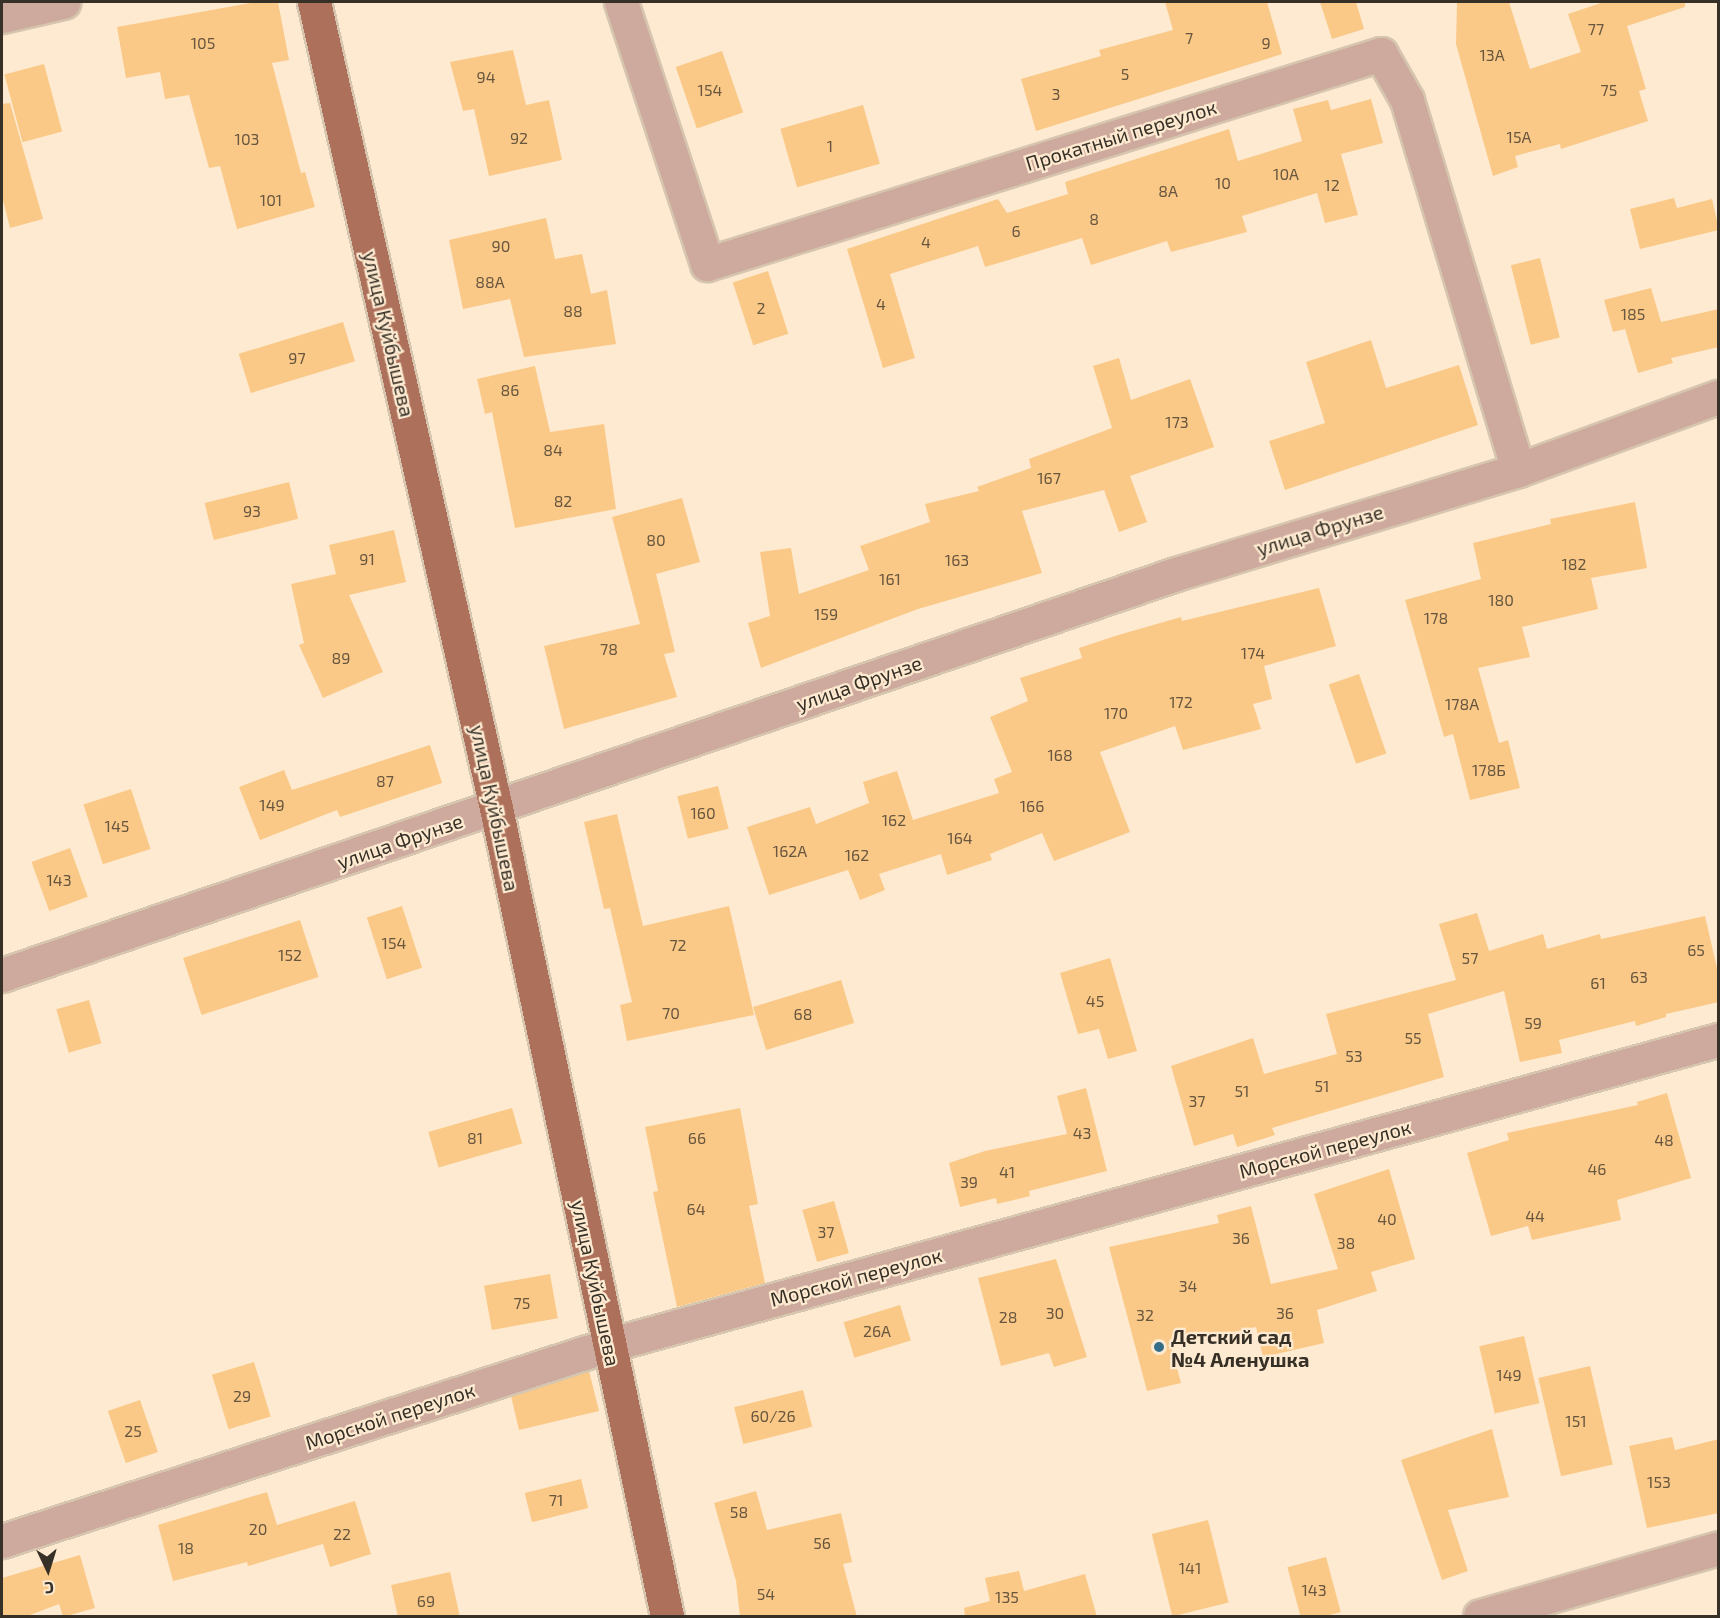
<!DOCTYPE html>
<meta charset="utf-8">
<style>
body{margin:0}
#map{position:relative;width:1720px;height:1618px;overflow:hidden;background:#feead1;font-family:"Exo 2",sans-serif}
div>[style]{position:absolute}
.building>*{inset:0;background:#fac988;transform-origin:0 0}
.roads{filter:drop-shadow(2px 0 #d6c5af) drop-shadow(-2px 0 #d6c5af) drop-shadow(0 2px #d6c5af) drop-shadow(0 -2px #d6c5af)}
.minor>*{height:33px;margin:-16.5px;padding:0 16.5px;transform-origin:16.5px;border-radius:16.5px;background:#cdaa9d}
.major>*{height:33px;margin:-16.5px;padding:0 16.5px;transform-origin:16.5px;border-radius:16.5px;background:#ad705a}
.dots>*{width:16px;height:16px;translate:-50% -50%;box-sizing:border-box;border:3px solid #feead1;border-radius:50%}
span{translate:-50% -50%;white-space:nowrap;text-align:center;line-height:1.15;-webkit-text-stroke:4.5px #feead1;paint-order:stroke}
.number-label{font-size:16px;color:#68563e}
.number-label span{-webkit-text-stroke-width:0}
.street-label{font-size:20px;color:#373026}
.poi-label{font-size:20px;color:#373026;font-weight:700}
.left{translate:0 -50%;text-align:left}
.frame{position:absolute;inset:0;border:3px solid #373026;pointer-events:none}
.north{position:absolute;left:18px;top:1540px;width:60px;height:60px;-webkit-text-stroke:4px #feead1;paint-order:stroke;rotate:176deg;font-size:16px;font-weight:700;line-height:24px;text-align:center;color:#373026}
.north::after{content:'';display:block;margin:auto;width:21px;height:27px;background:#373026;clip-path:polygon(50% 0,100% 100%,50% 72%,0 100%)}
</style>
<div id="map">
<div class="building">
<i style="clip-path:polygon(256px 2px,278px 2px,289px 60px,272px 63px,301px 173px,305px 172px,315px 207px,237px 229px,220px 166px,209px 168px,189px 95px,165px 99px,160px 72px,126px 78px,117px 27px)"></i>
<i style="clip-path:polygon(1165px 2px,1267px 2px,1282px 54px,1036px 131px,1021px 79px,1101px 56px,1099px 50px,1173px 30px)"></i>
<i style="clip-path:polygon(1320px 2px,1356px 2px,1364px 29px,1332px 39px)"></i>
<i style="clip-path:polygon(1457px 2px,1509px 2px,1530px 69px,1581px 52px,1568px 14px,1604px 2px,1685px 2px,1685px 7px,1627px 26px,1646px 89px,1639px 91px,1648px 121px,1561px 149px,1560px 144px,1515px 156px,1518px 167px,1493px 176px,1456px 44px)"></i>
<i style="clip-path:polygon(513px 50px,526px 105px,549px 100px,562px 160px,489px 176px,474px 109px,463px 111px,450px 62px)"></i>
<i style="left:722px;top:51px;width:65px;height:49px;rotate:71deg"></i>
<i style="left:44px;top:64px;width:70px;height:41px;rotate:75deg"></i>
<i style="clip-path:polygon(1371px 99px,1383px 143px,1341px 154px,1358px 215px,1325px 223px,1317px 193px,1242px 216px,1247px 232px,1171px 252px,1167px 241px,1091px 265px,1082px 238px,985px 267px,978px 246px,890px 274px,915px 358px,883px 368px,847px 249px,998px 199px,1007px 213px,1068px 194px,1065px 182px,1229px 129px,1238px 161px,1302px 141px,1293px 109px,1328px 100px,1331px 110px)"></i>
<i style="clip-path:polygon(10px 103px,43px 219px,10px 228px,2px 196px,2px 104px)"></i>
<i style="left:863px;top:105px;width:61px;height:86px;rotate:74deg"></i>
<i style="clip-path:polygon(1674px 198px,1677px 208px,1712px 199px,1719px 230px,1640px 249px,1630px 209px)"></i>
<i style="clip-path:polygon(546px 218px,555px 259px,582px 254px,591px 294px,607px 290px,616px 344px,524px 357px,510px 299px,463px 309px,449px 240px)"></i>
<i style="left:1540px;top:258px;width:82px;height:30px;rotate:76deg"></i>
<i style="left:768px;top:271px;width:66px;height:37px;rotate:72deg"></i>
<i style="clip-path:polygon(1651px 288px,1661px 322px,1719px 309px,1719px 347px,1671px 358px,1673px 363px,1638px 373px,1625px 329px,1613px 332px,1604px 300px)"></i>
<i style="left:343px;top:322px;width:41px;height:109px;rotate:73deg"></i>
<i style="clip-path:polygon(1371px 340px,1386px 388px,1459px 365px,1478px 425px,1285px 490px,1269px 441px,1325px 423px,1306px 362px)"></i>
<i style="clip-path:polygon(1119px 358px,1131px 400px,1190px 379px,1214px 447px,1130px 476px,1147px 522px,1119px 532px,1104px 490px,1022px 511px,1042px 573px,918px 609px,761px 668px,748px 623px,770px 616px,760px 552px,791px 548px,799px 594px,869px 570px,860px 546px,930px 522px,925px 504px,979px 491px,977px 487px,1031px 468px,1029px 459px,1112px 428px,1093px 366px)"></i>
<i style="clip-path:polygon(535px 366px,550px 432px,604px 424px,616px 509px,515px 528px,492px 412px,485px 414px,477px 379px)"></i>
<i style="left:289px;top:482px;width:38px;height:87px;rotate:76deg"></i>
<i style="clip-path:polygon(682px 498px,700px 562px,656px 574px,675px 652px,664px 654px,677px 697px,564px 729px,544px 646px,640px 624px,612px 517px)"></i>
<i style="clip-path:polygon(1635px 502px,1647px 568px,1591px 578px,1598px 609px,1522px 627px,1530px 657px,1478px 668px,1499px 743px,1508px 740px,1520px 788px,1470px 800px,1453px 734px,1444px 737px,1405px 600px,1481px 579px,1473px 543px,1551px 524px,1550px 519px)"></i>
<i style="clip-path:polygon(394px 530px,406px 582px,349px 595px,383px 672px,323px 698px,299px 645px,304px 643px,291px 584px,336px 574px,329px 545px)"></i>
<i style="clip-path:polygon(1319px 588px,1336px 646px,1264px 666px,1272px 699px,1253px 704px,1261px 729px,1183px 750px,1175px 726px,1100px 752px,1130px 832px,1054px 861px,1042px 833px,990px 854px,992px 860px,947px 875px,941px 854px,879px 874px,885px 890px,860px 900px,848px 870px,769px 895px,747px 827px,810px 807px,816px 824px,869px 803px,863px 782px,897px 771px,913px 820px,999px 793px,994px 779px,1012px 772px,990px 717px,1028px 701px,1020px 678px,1082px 658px,1079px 648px,1115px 636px,1181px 617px,1182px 621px)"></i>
<i style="left:1359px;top:674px;width:84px;height:32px;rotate:71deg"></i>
<i style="clip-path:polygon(430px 745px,442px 783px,340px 817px,337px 810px,260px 840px,239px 787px,284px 770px,292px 790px)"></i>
<i style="left:718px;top:786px;width:44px;height:42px;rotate:76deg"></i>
<i style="left:131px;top:789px;width:63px;height:50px;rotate:72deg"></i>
<i style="clip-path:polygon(617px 814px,643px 926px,729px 906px,754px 1015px,627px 1041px,620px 1005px,632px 1002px,610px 908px,604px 909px,584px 822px)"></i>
<i style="left:70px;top:848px;width:52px;height:41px;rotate:70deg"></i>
<i style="left:402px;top:906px;width:65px;height:37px;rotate:72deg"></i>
<i style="clip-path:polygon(1477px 913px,1489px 951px,1543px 934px,1547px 949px,1600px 934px,1601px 939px,1705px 916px,1719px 977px,1719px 1002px,1666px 1014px,1666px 1017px,1636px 1026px,1635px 1021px,1559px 1040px,1562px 1053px,1520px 1062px,1504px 991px,1428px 1014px,1444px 1077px,1272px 1128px,1275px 1135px,1237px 1147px,1233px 1134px,1194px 1146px,1171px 1066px,1253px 1038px,1264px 1074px,1337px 1054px,1326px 1014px,1456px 980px,1439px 924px)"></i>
<i style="left:300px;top:920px;width:60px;height:123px;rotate:72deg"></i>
<i style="clip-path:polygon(1110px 958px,1137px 1051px,1108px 1059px,1099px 1029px,1078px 1034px,1060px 973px)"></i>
<i style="left:841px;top:980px;width:45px;height:92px;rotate:73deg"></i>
<i style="left:89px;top:1000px;width:45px;height:34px;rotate:74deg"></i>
<i style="clip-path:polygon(1086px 1088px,1107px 1171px,1029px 1191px,1030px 1196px,997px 1204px,996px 1198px,960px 1207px,949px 1163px,985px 1151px,1067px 1134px,1057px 1096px)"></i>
<i style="clip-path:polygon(1667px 1093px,1691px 1178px,1617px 1200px,1621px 1220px,1532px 1240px,1528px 1226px,1491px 1236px,1467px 1153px,1509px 1140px,1507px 1133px,1638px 1105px,1637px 1102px)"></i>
<i style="left:512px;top:1108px;width:37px;height:87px;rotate:74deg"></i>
<i style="clip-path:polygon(740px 1108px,758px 1204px,749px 1206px,765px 1283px,677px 1307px,653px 1192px,658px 1191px,645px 1127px)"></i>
<i style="clip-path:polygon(1389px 1169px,1415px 1259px,1371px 1272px,1377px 1291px,1317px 1310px,1324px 1343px,1263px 1357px,1256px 1327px,1171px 1346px,1181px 1383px,1147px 1391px,1109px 1247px,1219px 1223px,1217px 1215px,1251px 1206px,1271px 1284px,1338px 1269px,1314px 1194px)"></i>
<i style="left:834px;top:1201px;width:54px;height:33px;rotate:74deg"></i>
<i style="clip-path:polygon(1056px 1259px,1087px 1357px,1054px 1367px,1049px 1353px,1001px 1366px,978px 1278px)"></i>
<i style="left:550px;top:1274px;width:45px;height:67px;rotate:80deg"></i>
<i style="left:900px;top:1305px;width:37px;height:59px;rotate:73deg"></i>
<i style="left:1524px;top:1336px;width:69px;height:46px;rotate:77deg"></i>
<i style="left:254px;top:1362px;width:57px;height:44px;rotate:73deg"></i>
<i style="left:1590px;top:1366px;width:101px;height:53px;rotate:77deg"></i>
<i style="clip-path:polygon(589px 1371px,599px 1411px,519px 1430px,511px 1396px)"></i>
<i style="left:803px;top:1390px;width:38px;height:71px;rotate:76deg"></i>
<i style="left:140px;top:1400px;width:55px;height:34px;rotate:71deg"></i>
<i style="clip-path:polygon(1492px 1429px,1509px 1497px,1448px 1510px,1468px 1571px,1442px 1580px,1401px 1460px)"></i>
<i style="clip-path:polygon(1672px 1437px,1675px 1450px,1719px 1439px,1719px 1513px,1647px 1528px,1629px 1446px)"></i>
<i style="left:581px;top:1479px;width:30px;height:58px;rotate:76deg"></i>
<i style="clip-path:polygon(756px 1491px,767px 1530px,841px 1513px,852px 1562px,843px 1564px,857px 1617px,740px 1617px,736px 1581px,714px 1503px)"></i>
<i style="clip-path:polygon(267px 1492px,277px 1525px,355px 1501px,371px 1554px,330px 1567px,323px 1544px,248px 1566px,247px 1562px,173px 1581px,158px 1525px)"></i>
<i style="left:1208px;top:1520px;width:85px;height:58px;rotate:76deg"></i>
<i style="clip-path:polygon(80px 1555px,95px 1608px,63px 1617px,59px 1604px,25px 1617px,2px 1617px,2px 1578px)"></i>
<i style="left:1326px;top:1557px;width:57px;height:40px;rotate:75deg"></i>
<i style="clip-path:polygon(1019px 1571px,1024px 1591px,1085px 1574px,1097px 1617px,965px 1617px,964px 1608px,990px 1601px,985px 1578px)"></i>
<i style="clip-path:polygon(450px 1572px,460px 1617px,398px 1617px,391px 1585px)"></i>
</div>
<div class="roads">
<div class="minor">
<i style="left:621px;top:2px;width:276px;rotate:71.8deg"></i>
<i style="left:707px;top:264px;width:706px;rotate:-17.31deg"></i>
<i style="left:1381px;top:54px;width:53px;rotate:60.5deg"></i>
<i style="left:1407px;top:100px;width:386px;rotate:73.3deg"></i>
<i style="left:2px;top:16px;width:63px;rotate:-12.9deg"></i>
<i style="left:2px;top:975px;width:1241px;rotate:-18.86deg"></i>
<i style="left:1176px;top:574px;width:357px;rotate:-16.9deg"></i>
<i style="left:1518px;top:470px;width:213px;rotate:-20.1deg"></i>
<i style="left:2px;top:1541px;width:638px;rotate:-17.9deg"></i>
<i style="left:609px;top:1345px;width:1150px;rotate:-15.38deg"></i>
<i style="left:1480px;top:1616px;width:248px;rotate:-15.9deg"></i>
</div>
<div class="major">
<i style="left:314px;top:2px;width:826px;rotate:77.28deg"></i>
<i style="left:496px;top:808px;width:826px;rotate:78.05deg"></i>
</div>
</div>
<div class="dots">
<i style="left:1159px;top:1347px;background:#366d88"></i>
</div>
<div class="number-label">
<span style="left:1596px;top:29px">77</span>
<span style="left:1189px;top:38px">7</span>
<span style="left:203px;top:43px">105</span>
<span style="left:1266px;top:43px">9</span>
<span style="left:1492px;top:55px">13А</span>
<span style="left:1125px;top:74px">5</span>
<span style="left:486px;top:77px">94</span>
<span style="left:710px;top:90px">154</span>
<span style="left:1609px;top:90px">75</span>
<span style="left:1056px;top:94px">3</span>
<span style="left:1519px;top:137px">15А</span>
<span style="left:519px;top:138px">92</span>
<span style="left:247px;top:139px">103</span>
<span style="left:830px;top:146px">1</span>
<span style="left:1286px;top:174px">10А</span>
<span style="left:1223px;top:183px">10</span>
<span style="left:1332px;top:185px">12</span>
<span style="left:1168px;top:191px">8А</span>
<span style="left:271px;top:200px">101</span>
<span style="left:1094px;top:219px">8</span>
<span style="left:1016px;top:231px">6</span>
<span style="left:926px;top:242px">4</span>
<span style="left:501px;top:246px">90</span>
<span style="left:490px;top:282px">88А</span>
<span style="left:881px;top:304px">4</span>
<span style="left:761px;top:308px">2</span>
<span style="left:573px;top:311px">88</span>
<span style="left:1633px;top:314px">185</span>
<span style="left:297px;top:358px">97</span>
<span style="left:510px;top:390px">86</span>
<span style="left:1177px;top:422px">173</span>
<span style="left:553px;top:450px">84</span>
<span style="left:1049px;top:478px">167</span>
<span style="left:563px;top:501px">82</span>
<span style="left:252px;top:511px">93</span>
<span style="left:656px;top:540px">80</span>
<span style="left:367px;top:559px">91</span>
<span style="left:957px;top:560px">163</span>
<span style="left:1574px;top:564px">182</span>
<span style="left:890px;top:579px">161</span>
<span style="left:1501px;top:600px">180</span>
<span style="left:826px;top:614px">159</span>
<span style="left:1436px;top:618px">178</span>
<span style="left:609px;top:649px">78</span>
<span style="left:1253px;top:653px">174</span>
<span style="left:341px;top:658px">89</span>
<span style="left:1181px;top:702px">172</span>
<span style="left:1462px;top:704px">178А</span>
<span style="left:1116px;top:713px">170</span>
<span style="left:1060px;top:755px">168</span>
<span style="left:1489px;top:770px">178Б</span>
<span style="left:385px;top:781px">87</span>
<span style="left:272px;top:805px">149</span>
<span style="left:1032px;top:806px">166</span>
<span style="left:703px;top:813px">160</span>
<span style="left:894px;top:820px">162</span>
<span style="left:117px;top:826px">145</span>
<span style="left:960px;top:838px">164</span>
<span style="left:790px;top:851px">162А</span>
<span style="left:857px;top:855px">162</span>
<span style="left:59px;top:880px">143</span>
<span style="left:394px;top:943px">154</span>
<span style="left:678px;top:945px">72</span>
<span style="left:1696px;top:950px">65</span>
<span style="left:290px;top:955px">152</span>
<span style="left:1470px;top:958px">57</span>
<span style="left:1639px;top:977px">63</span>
<span style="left:1598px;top:983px">61</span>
<span style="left:1095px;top:1001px">45</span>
<span style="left:671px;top:1013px">70</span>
<span style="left:803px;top:1014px">68</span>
<span style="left:1533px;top:1023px">59</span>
<span style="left:1413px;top:1038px">55</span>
<span style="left:1354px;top:1056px">53</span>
<span style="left:1322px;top:1086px">51</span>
<span style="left:1242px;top:1091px">51</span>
<span style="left:1197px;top:1101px">37</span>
<span style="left:1082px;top:1133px">43</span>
<span style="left:475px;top:1138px">81</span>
<span style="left:697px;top:1138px">66</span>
<span style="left:1664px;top:1140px">48</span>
<span style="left:1597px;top:1169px">46</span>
<span style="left:1007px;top:1172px">41</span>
<span style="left:969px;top:1182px">39</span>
<span style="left:696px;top:1209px">64</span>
<span style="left:1535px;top:1216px">44</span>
<span style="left:1387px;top:1219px">40</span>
<span style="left:826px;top:1232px">37</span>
<span style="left:1241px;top:1238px">36</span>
<span style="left:1346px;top:1243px">38</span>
<span style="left:1188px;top:1286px">34</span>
<span style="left:522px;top:1303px">75</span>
<span style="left:1055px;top:1313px">30</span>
<span style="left:1285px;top:1313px">36</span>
<span style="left:1145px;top:1315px">32</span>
<span style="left:1008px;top:1317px">28</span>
<span style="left:877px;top:1331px">26А</span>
<span style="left:1509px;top:1375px">149</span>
<span style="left:242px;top:1396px">29</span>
<span style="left:773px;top:1416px">60/26</span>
<span style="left:1576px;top:1421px">151</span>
<span style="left:133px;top:1431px">25</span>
<span style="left:1659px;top:1482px">153</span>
<span style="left:556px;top:1500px">71</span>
<span style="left:739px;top:1512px">58</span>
<span style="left:258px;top:1529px">20</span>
<span style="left:342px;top:1534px">22</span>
<span style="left:822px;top:1543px">56</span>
<span style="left:186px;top:1548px">18</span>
<span style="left:1190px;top:1568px">141</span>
<span style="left:1314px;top:1590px">143</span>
<span style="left:766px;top:1594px">54</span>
<span style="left:1007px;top:1597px">135</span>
<span style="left:426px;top:1601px">69</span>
</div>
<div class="street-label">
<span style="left:1121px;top:135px;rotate:-17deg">Прокатный переулок</span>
<span style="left:389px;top:334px;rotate:77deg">улица Куйбышева</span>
<span style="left:1320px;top:530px;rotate:-17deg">улица Фрунзе</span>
<span style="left:859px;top:683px;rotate:-19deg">улица Фрунзе</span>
<span style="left:495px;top:808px;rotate:78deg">улица Куйбышева</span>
<span style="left:400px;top:841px;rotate:-19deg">улица Фрунзе</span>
<span style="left:1325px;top:1149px;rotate:-15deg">Морской переулок</span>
<span style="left:856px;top:1277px;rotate:-15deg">Морской переулок</span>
<span style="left:596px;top:1283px;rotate:78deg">улица Куйбышева</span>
<span style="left:390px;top:1416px;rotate:-18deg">Морской переулок</span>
</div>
<div class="poi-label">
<span class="left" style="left:1171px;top:1348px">Детский сад<br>№4 Аленушка</span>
</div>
<div class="frame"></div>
<div class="north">С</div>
</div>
